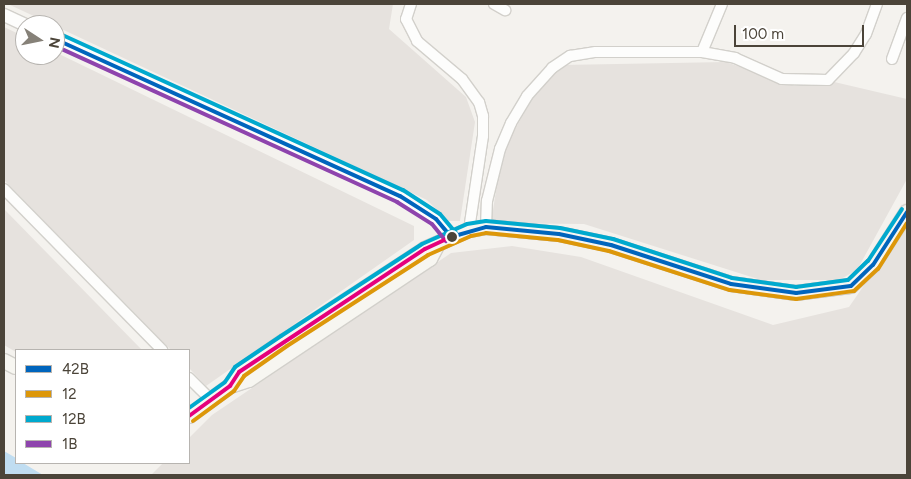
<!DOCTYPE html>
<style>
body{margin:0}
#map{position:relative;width:911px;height:479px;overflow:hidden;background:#f4f2ee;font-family:Figtree,sans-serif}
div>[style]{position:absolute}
.industrial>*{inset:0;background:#e6e2de}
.water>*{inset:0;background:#c0ddf1}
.roads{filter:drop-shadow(1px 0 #d2d0cb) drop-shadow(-1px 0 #d2d0cb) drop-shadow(0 1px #d2d0cb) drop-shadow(0 -1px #d2d0cb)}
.minor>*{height:10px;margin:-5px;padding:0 5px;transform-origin:5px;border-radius:5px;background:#fdfdfc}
.tertiary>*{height:12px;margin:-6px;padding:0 6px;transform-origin:6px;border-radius:6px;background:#fdfdfc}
.secondary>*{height:14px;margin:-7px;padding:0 7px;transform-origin:7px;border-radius:7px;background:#f7f6f1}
.bus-1>*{height:4px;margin:-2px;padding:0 2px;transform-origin:2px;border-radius:2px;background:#0065bd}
.bus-2>*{height:4px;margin:-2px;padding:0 2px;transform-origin:2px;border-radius:2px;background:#dd9709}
.bus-3>*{height:4px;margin:-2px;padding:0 2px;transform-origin:2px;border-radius:2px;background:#00a9ce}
.bus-4>*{height:4px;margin:-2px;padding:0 2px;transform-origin:2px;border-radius:2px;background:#8e44ad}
.bus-5>*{height:4px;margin:-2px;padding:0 2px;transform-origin:2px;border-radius:2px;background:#e5007d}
.dots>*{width:14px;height:14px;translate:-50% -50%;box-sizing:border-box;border:2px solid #fff;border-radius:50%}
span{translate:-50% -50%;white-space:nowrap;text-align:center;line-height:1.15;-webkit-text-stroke:4.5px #fff;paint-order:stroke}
.frame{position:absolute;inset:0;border:5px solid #4b4439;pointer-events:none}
.legend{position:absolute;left:15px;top:349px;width:175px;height:115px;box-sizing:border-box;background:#fff;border:1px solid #b7b4b0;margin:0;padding:6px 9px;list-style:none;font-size:15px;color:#4b4439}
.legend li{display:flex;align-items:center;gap:10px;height:25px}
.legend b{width:25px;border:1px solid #b7b4b0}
.north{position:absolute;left:15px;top:15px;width:50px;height:50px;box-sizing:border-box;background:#fff;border:1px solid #b7b4b0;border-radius:50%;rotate:101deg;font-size:14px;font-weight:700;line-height:20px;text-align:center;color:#4b4439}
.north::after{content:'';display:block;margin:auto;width:18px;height:22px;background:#868178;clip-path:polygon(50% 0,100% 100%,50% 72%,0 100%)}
.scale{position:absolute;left:734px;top:25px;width:130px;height:22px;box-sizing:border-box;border:2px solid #4b4439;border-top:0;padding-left:6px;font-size:15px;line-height:18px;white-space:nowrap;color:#4b4439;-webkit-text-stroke:4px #fff;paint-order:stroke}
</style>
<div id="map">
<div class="industrial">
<i style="clip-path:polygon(8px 4px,393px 4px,389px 29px,466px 97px,475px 122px,460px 221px,448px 221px,427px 200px)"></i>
<i style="clip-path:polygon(4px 27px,25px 37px,25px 55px,55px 55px,55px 52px,414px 226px,414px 240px,206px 386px,189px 368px,189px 350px,171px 350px,4px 180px)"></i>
<i style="clip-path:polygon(726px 62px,795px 86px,830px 81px,907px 99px,907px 179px,857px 270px,839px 280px,761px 280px,584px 224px,491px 223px,502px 152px,544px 78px,562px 65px)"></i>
<i style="clip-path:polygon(4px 209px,142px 350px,16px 352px,4px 345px)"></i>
<i style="clip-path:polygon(907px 223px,907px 475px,151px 475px,163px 463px,189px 463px,189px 438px,212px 415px,451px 253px,512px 246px,581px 257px,773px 325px,849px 307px)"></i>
</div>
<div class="water">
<i style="clip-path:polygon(4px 451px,16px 458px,16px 463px,23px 463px,43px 475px,4px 475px)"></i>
</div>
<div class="roads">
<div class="minor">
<i style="left:411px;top:4px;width:16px;rotate:108deg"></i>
<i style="left:406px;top:19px;width:25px;rotate:63deg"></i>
<i style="left:417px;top:41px;width:59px;rotate:40.2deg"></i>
<i style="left:462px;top:79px;width:29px;rotate:54deg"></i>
<i style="left:479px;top:102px;width:15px;rotate:74deg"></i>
<i style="left:483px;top:116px;width:20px;rotate:90deg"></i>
<i style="left:483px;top:136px;width:95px;rotate:98.5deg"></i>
<i style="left:494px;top:4px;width:13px;rotate:29deg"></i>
<i style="left:702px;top:52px;width:52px;rotate:-67.4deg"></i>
<i style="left:892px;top:59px;width:44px;rotate:-69.9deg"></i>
<i style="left:4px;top:189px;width:226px;rotate:45.5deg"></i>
<i style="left:486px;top:227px;width:26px;rotate:-88deg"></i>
<i style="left:487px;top:201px;width:54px;rotate:-76deg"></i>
<i style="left:500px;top:149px;width:28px;rotate:-67deg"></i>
<i style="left:511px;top:123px;width:31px;rotate:-59deg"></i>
<i style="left:527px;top:96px;width:38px;rotate:-48deg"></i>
<i style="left:552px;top:68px;width:22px;rotate:-34deg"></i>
<i style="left:570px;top:56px;width:26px;rotate:-9deg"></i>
<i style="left:596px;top:52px;width:106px"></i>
<i style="left:702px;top:52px;width:34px;rotate:10deg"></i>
<i style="left:735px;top:58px;width:51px;rotate:24.1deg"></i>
<i style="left:782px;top:79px;width:46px;rotate:1.2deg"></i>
<i style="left:828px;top:80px;width:37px;rotate:-46deg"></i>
<i style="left:854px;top:53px;width:22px;rotate:-58deg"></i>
<i style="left:866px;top:34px;width:32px;rotate:-70deg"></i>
<i style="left:189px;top:378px;width:33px;rotate:45deg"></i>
</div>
<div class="tertiary">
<i style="left:4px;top:15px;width:23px;rotate:25deg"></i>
<i style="left:55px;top:39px;width:379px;rotate:24.5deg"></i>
<i style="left:400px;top:196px;width:43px;rotate:32.6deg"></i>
<i style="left:436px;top:219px;width:23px;rotate:50deg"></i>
</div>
<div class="secondary">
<i style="left:4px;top:361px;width:13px;rotate:27deg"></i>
<i style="left:230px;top:386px;width:20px;rotate:-18deg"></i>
<i style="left:249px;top:380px;width:218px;rotate:-33.8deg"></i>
<i style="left:430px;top:259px;width:15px;rotate:-62deg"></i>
<i style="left:189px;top:416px;width:51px;rotate:-36.2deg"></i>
<i style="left:230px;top:386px;width:17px;rotate:-57deg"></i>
<i style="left:239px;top:372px;width:55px;rotate:-34.6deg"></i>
<i style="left:284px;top:341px;width:168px;rotate:-33.1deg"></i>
<i style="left:425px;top:249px;width:48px;rotate:-23.4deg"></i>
<i style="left:469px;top:230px;width:17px;rotate:-10deg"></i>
<i style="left:486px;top:227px;width:73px;rotate:5.5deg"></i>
<i style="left:559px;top:234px;width:53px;rotate:11.9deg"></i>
<i style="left:611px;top:245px;width:126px;rotate:18deg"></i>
<i style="left:731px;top:284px;width:66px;rotate:7.9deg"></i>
<i style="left:796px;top:293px;width:55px;rotate:-7.3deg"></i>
<i style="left:851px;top:286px;width:30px;rotate:-44deg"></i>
<i style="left:873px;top:265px;width:63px;rotate:-57.3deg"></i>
</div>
</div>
<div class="bus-1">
<i style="left:55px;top:39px;width:379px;rotate:24.5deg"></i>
<i style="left:400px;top:196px;width:43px;rotate:32.6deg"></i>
<i style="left:436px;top:219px;width:23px;rotate:50deg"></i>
<i style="left:451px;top:237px;width:36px;rotate:-16deg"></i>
<i style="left:486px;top:227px;width:73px;rotate:5.5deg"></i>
<i style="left:559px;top:234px;width:53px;rotate:11.9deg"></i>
<i style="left:611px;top:245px;width:126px;rotate:18deg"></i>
<i style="left:731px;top:284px;width:66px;rotate:7.9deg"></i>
<i style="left:796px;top:293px;width:55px;rotate:-7.3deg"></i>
<i style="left:851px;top:286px;width:30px;rotate:-44deg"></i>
<i style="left:873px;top:265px;width:63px;rotate:-57.3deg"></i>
</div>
<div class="bus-2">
<i style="left:193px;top:421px;width:51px;rotate:-36.2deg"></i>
<i style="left:234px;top:391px;width:18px;rotate:-56deg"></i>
<i style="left:244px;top:376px;width:52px;rotate:-34.9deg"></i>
<i style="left:287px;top:346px;width:168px;rotate:-32.8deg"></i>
<i style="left:428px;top:255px;width:47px;rotate:-23.8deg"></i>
<i style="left:471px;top:236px;width:15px;rotate:-11deg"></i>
<i style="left:486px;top:233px;width:72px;rotate:5.6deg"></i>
<i style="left:558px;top:240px;width:52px;rotate:12.2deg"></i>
<i style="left:609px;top:251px;width:127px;rotate:17.9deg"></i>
<i style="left:730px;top:290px;width:67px;rotate:7.8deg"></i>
<i style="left:796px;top:299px;width:59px;rotate:-7.9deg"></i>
<i style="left:854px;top:291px;width:33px;rotate:-43deg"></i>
<i style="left:878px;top:269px;width:54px;rotate:-57.8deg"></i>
</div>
<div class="bus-3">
<i style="left:58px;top:33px;width:379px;rotate:24.5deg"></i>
<i style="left:403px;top:190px;width:44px;rotate:33deg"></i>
<i style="left:440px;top:214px;width:25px;rotate:50deg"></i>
<i style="left:189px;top:408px;width:44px;rotate:-35.8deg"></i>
<i style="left:225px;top:382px;width:18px;rotate:-56deg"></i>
<i style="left:235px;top:367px;width:55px;rotate:-34deg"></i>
<i style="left:281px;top:336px;width:168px;rotate:-33.1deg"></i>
<i style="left:422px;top:244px;width:49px;rotate:-24deg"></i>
<i style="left:467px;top:224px;width:19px;rotate:-9deg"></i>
<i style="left:486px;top:221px;width:74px;rotate:5.4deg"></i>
<i style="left:560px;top:228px;width:54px;rotate:11.7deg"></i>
<i style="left:613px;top:239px;width:125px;rotate:18.1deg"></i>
<i style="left:732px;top:278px;width:65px;rotate:8deg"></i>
<i style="left:796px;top:287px;width:52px;rotate:-7.7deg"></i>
<i style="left:848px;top:280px;width:28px;rotate:-44deg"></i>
<i style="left:868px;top:261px;width:62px;rotate:-56.8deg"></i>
</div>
<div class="bus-4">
<i style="left:55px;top:46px;width:376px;rotate:24.5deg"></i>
<i style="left:397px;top:202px;width:41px;rotate:32.2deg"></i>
<i style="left:432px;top:224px;width:22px;rotate:51deg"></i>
</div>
<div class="bus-5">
<i style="left:189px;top:416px;width:51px;rotate:-36.2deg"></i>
<i style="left:230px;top:386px;width:17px;rotate:-57deg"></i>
<i style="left:239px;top:372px;width:223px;rotate:-33.5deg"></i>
<i style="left:425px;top:249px;width:29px;rotate:-25deg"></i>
</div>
<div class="dots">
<i style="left:452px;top:237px;background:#4b4439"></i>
</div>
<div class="frame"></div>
<ul class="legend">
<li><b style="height:6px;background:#0065bd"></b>42B</li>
<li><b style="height:6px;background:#dd9709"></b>12</li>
<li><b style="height:6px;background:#00a9ce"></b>12B</li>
<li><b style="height:6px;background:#8e44ad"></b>1B</li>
</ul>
<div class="north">N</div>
<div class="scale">100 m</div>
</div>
